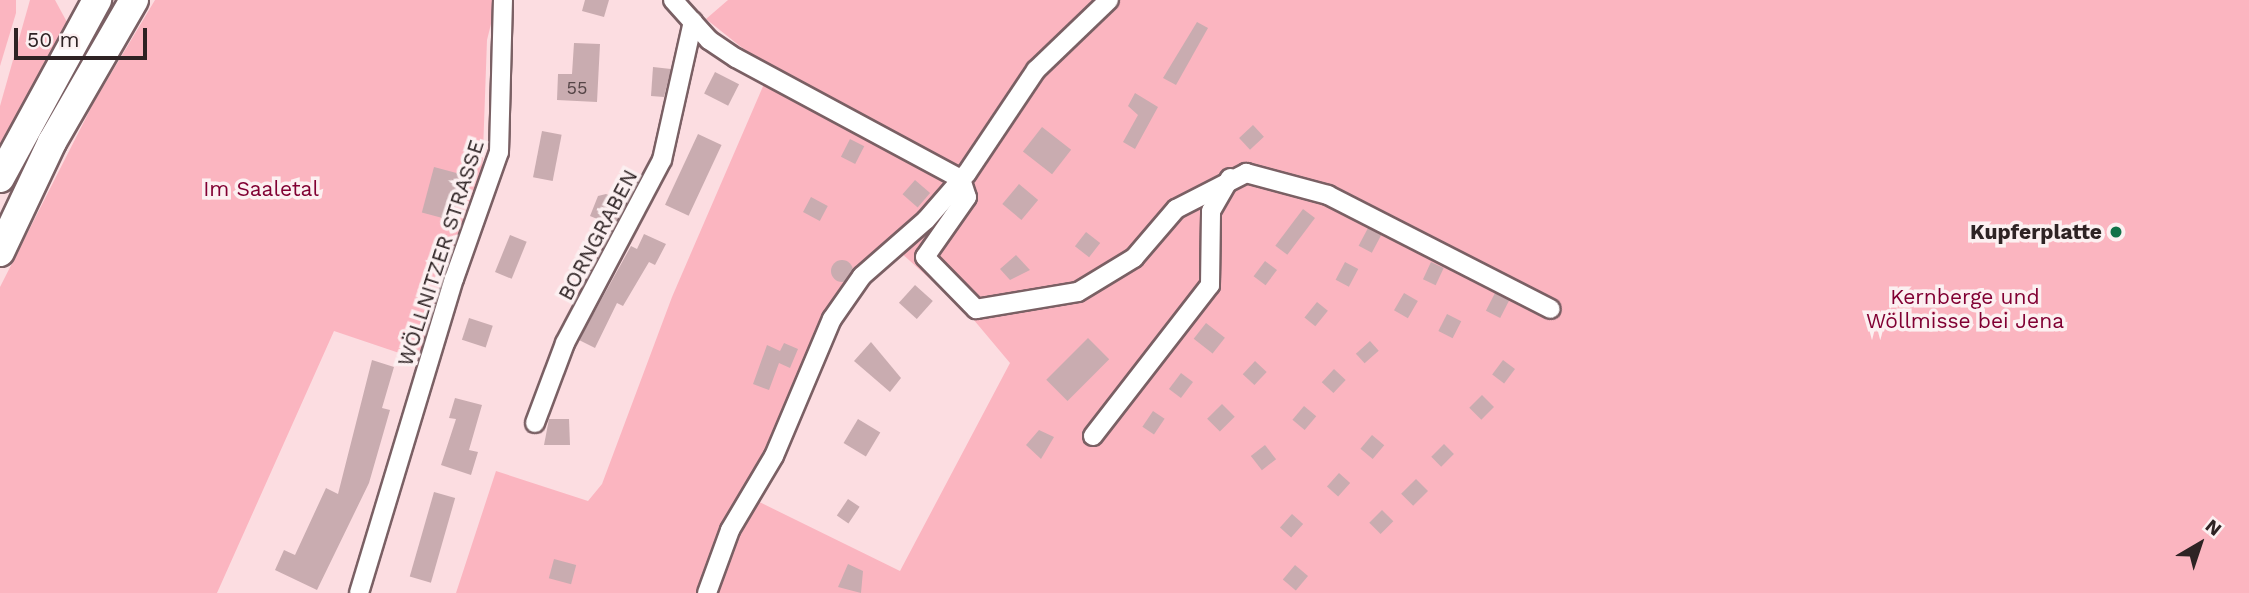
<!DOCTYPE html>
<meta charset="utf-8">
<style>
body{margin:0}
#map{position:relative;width:2249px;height:593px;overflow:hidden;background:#fcdde1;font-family:"Work Sans",sans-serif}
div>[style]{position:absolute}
.green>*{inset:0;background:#fbb5c0}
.building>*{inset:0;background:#c9acb0;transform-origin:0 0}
.round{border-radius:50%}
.roads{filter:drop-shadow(2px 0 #7a6064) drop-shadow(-2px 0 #7a6064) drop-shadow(0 2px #7a6064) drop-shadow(0 -2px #7a6064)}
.minor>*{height:18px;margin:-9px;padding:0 9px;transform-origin:9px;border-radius:9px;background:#fff}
.primary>*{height:28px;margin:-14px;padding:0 14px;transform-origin:14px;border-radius:14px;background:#fff}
.dots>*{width:19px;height:19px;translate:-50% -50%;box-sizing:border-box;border:4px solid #fcf0f1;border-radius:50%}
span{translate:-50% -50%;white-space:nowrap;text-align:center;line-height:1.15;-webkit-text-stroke:7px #fcf0f1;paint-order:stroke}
.number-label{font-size:18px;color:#554547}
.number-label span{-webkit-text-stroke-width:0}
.park-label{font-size:21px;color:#810033}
.poi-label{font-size:21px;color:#2e2324;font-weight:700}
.right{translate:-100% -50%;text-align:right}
.street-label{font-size:21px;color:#2e2324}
.north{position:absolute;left:2165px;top:509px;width:70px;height:70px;-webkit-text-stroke:5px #fcf0f1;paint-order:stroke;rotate:39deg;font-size:19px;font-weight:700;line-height:28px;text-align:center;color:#2e2324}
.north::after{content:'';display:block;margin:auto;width:24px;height:32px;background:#2e2324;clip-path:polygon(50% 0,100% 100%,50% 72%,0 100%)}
.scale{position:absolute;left:14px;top:28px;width:133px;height:32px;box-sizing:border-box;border:4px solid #2e2324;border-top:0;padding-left:9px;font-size:21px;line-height:24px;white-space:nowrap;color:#2e2324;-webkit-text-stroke:5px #fcf0f1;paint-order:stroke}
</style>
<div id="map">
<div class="green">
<i style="clip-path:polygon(0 0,16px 0,16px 13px,0 66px)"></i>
<i style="clip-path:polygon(30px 0,55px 0,68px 24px,0 157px,0 106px)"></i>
<i style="clip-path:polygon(155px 0,497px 0,487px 40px,482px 180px,420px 360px,334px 331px,217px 593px,0 593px,0 287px,94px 102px)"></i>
<i style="clip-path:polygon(evenodd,728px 0,2249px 0,2249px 593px,456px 593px,496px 471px,588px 501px,602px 484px,672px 297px,770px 70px,706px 19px,728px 0,890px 243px,968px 313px,1010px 363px,900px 571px,741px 493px,771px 451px,865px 265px,890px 243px)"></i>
</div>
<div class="building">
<i style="clip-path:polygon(585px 0,609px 0,604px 17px,582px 11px)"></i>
<i style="clip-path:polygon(1197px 22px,1208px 28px,1176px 85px,1163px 78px)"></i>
<i style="clip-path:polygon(574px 43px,600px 44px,597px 102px,557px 100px,558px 74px,572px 74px)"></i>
<i style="clip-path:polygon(653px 67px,671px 69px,664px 97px,651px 96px)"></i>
<i style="left:715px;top:72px;width:27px;height:24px;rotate:27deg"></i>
<i style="clip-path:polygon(1135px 93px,1158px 107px,1135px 149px,1123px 142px,1138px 115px,1128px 106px)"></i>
<i style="left:1253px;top:125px;width:16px;height:19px;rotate:47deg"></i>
<i style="left:1042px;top:127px;width:37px;height:31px;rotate:38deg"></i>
<i style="left:542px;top:131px;width:20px;height:47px;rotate:11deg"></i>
<i style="left:698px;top:134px;width:26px;height:78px;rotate:25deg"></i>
<i style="left:850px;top:139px;width:16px;height:20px;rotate:27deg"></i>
<i style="left:434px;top:167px;width:31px;height:47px;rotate:15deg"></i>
<i style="left:915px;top:180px;width:20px;height:19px;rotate:41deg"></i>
<i style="left:1019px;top:184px;width:25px;height:26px;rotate:40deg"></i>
<i style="clip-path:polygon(606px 194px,626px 203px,614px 226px,590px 216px,598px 196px)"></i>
<i style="left:811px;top:197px;width:19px;height:17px;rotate:28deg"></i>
<i style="left:1303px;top:209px;width:15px;height:46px;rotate:37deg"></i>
<i style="left:1368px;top:228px;width:15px;height:20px;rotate:28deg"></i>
<i style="left:1086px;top:232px;width:18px;height:18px;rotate:38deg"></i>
<i style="clip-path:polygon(644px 234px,666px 244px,655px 265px,649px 262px,623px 306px,617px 303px,595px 348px,579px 340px,631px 246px,637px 249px)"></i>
<i style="left:510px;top:235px;width:18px;height:40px;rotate:22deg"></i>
<i style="clip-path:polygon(1016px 255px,1030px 270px,1010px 280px,1000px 269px)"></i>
<i class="round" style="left:831px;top:260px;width:22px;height:22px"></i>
<i style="left:1265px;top:261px;width:15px;height:19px;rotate:37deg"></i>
<i style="left:1345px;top:262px;width:15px;height:20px;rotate:28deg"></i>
<i style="left:1431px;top:262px;width:14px;height:19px;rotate:25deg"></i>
<i style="left:915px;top:285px;width:24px;height:24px;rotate:42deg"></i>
<i style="left:1404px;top:293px;width:16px;height:20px;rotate:30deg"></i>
<i style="left:1495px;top:293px;width:16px;height:20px;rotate:27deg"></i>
<i style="left:1317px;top:302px;width:14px;height:20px;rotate:39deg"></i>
<i style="left:1447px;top:314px;width:16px;height:19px;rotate:27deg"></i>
<i style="left:469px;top:318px;width:25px;height:23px;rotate:18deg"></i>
<i style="left:1206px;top:323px;width:24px;height:20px;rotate:38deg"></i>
<i style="left:1088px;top:338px;width:30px;height:59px;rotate:45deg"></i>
<i style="left:1370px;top:341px;width:13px;height:19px;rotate:48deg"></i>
<i style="clip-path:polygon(871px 342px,901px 378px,890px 392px,854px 361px)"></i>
<i style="clip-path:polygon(784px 343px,798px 349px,790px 368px,779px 363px,769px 390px,753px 384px,767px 345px,780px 351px)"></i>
<i style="clip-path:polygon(372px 360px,394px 367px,382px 408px,390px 410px,369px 483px,317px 590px,275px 570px,284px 550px,295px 555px,326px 488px,338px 494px)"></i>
<i style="left:1503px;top:360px;width:15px;height:18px;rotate:37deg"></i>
<i style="left:1255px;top:361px;width:16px;height:18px;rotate:43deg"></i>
<i style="left:1334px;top:369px;width:16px;height:18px;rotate:43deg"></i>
<i style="left:1181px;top:373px;width:15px;height:20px;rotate:37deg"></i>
<i style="left:1482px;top:395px;width:17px;height:18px;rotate:45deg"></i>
<i style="clip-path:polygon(455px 398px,482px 405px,469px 450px,478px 452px,471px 475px,441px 465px,456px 419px,449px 418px)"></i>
<i style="left:1222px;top:404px;width:18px;height:21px;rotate:45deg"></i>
<i style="left:1304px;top:406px;width:16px;height:18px;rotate:40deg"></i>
<i style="left:1153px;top:411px;width:14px;height:19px;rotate:34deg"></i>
<i style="clip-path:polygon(549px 419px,569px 419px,570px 445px,544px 445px)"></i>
<i style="left:858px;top:419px;width:26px;height:28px;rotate:31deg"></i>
<i style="clip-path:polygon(1039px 430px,1054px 437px,1041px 459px,1026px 445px)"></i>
<i style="left:1372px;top:435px;width:16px;height:18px;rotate:40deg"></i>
<i style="left:1444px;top:444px;width:14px;height:18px;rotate:45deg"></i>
<i style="left:1265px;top:445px;width:18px;height:18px;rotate:52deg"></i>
<i style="left:1339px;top:473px;width:15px;height:18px;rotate:42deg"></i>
<i style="left:1416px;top:479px;width:17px;height:21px;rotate:45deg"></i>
<i style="left:434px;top:492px;width:22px;height:88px;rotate:16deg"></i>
<i style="left:848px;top:499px;width:14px;height:20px;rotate:34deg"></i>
<i style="left:1382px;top:510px;width:16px;height:18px;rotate:45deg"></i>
<i style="left:1292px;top:514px;width:15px;height:18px;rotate:42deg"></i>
<i style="left:554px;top:559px;width:23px;height:20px;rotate:15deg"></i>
<i style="clip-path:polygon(848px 564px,863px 571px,861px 593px,838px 587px)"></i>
<i style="left:1295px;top:565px;width:17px;height:19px;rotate:40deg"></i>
</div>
<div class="roads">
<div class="minor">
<i style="left:673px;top:0;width:54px;rotate:48deg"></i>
<i style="left:709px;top:40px;width:32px;rotate:34deg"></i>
<i style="left:736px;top:58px;width:255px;rotate:28.3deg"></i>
<i style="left:961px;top:179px;width:19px;rotate:72deg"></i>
<i style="left:967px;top:197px;width:73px;rotate:125deg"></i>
<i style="left:925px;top:257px;width:73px;rotate:45.6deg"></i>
<i style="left:976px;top:309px;width:103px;rotate:-9.5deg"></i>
<i style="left:1078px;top:292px;width:66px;rotate:-31.3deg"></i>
<i style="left:1134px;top:258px;width:65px;rotate:-49.4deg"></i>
<i style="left:1176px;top:209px;width:79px;rotate:-27.2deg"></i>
<i style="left:1246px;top:173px;width:85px;rotate:15deg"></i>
<i style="left:1328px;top:195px;width:250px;rotate:27.1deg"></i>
<i style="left:535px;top:423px;width:85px;rotate:-69.4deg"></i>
<i style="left:565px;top:343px;width:207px;rotate:-62.1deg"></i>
<i style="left:662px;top:160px;width:142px;rotate:-77.4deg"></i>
<i style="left:1093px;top:436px;width:191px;rotate:-52.2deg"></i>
<i style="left:1210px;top:285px;width:74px;rotate:-89.2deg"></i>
<i style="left:1211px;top:211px;width:38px;rotate:-60deg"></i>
<i style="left:359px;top:593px;width:328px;rotate:-73.2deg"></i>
<i style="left:454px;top:279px;width:135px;rotate:-70.5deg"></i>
<i style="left:499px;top:152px;width:152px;rotate:-88.5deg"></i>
<i style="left:707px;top:593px;width:67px;rotate:-69.9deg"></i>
<i style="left:730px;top:530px;width:86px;rotate:-59.3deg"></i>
<i style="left:774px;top:456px;width:149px;rotate:-67.1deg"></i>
<i style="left:832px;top:319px;width:52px;rotate:-55.1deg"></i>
<i style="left:862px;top:276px;width:85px;rotate:-41.2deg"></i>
<i style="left:926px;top:220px;width:62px;rotate:-48.9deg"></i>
<i style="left:967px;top:173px;width:124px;rotate:-56.2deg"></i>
<i style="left:1036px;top:70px;width:101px;rotate:-43.8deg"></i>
</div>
<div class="primary">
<i style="left:0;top:178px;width:203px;rotate:-61.4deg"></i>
<i style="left:0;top:252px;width:122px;rotate:-64.7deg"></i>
<i style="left:52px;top:142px;width:164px;rotate:-60deg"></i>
</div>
</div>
<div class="dots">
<i style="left:2116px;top:232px;background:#117248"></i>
</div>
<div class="number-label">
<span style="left:577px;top:88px">55</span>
</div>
<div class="park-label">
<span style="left:261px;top:189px">Im Saaletal</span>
<span style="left:1965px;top:309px">Kernberge und<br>Wöllmisse bei Jena</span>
</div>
<div class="poi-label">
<span class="right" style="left:2102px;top:232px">Kupferplatte</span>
</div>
<div class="street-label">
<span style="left:598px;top:235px;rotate:-62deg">BORNGRABEN</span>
<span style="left:441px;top:253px;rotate:-72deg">WÖLLNITZER STRASSE</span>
</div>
<div class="north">N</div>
<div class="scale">50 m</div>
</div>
